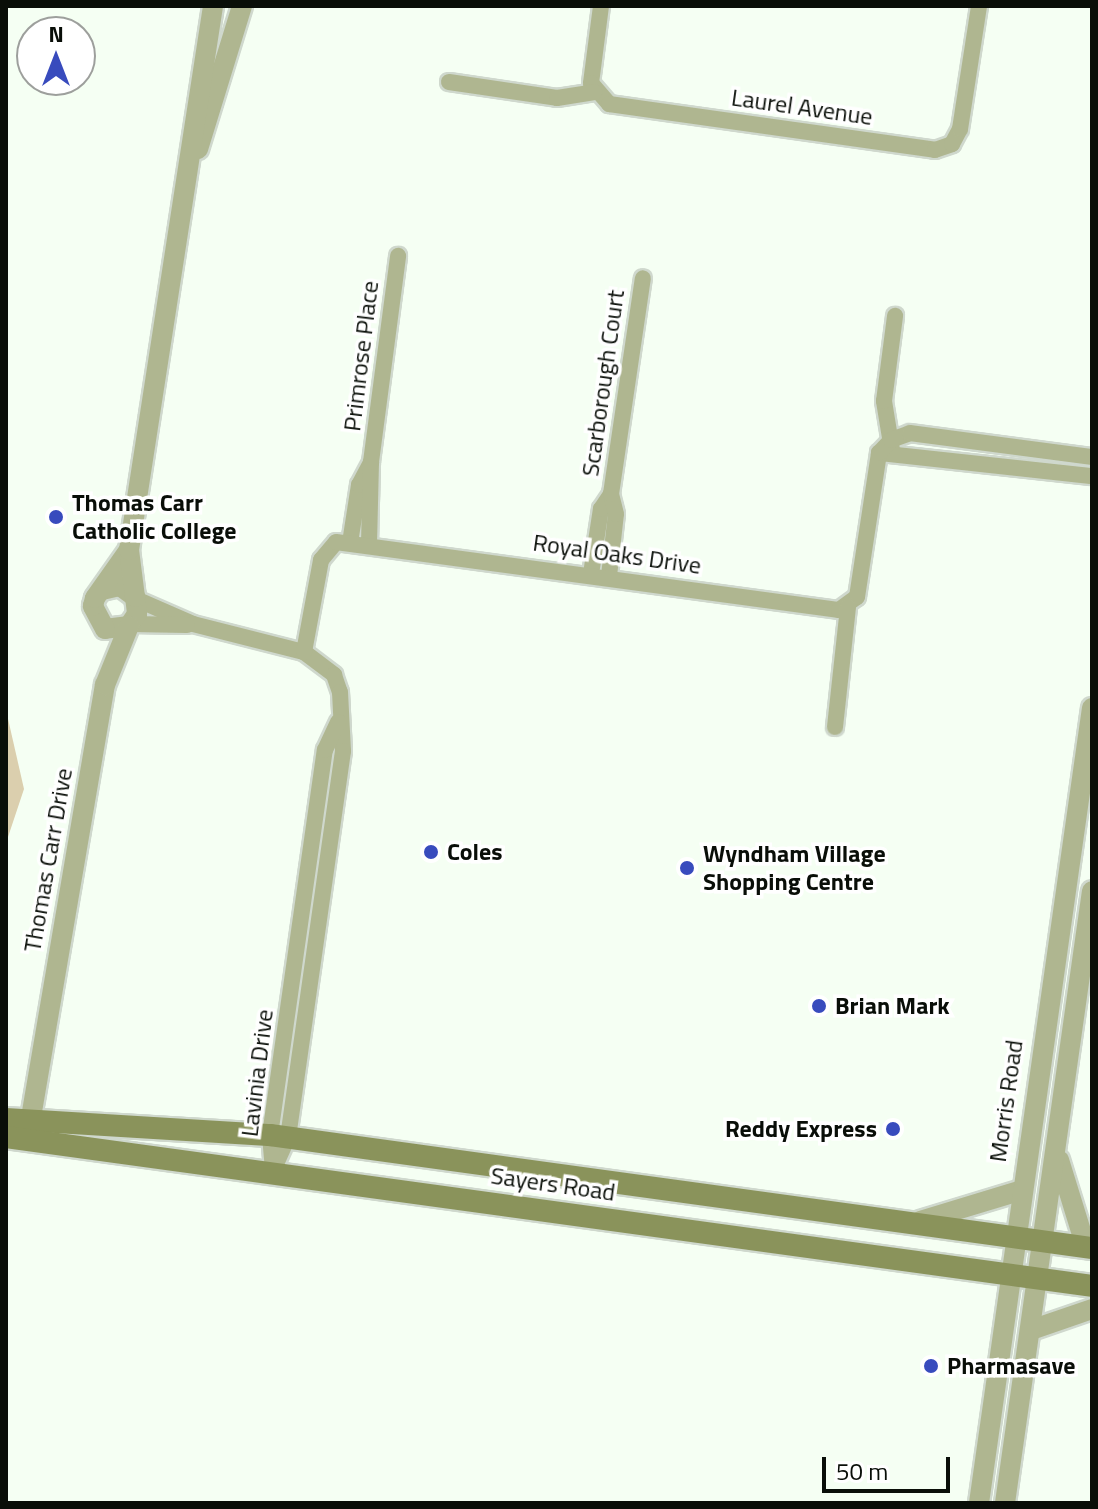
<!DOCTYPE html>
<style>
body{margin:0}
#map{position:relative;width:1098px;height:1509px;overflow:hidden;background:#f5fff3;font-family:"Titillium Web",sans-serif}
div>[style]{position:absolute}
.green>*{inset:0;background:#dbcfae}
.roads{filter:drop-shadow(2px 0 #cfd8cd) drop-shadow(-2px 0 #cfd8cd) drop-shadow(0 2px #cfd8cd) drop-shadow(0 -2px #cfd8cd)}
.minor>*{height:16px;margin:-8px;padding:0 8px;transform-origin:8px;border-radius:8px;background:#afb690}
.tertiary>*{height:20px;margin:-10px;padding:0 10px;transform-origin:10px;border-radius:10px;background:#afb690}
.secondary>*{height:22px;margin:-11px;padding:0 11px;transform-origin:11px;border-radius:11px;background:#8a935b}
.dots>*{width:22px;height:22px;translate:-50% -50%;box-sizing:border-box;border:4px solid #fff;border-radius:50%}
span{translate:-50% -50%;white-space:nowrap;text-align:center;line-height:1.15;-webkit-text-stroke:7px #fff;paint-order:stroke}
.street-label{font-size:24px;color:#090e08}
.poi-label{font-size:24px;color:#090e08;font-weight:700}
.left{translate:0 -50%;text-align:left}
.right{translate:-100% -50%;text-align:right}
.frame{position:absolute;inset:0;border:8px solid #090e08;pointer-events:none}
.north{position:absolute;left:16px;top:16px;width:80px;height:80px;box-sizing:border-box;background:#fff;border:2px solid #9d9f9c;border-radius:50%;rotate:0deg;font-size:22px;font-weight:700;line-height:32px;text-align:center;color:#090e08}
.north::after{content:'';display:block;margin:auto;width:28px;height:36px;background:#384bbd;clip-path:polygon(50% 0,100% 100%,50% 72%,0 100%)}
.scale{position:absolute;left:822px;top:1457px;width:128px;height:36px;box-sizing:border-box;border:4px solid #090e08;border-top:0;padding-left:10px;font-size:24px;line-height:28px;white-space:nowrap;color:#090e08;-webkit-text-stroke:6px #fff;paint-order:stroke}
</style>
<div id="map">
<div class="green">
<i style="clip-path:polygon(6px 710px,24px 789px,6px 843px)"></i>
</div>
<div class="roads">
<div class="minor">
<i style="left:601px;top:6px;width:78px;rotate:97.4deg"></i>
<i style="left:591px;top:83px;width:28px;rotate:49deg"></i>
<i style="left:609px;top:104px;width:329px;rotate:8deg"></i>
<i style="left:935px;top:150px;width:18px;rotate:-19deg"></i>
<i style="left:952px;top:144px;width:17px;rotate:-62deg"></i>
<i style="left:960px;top:129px;width:124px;rotate:-81.2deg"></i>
<i style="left:449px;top:82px;width:109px;rotate:8.4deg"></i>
<i style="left:557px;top:98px;width:38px;rotate:-9deg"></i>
<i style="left:892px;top:450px;width:50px;rotate:-99.3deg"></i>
<i style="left:884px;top:401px;width:86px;rotate:-82.6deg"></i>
<i style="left:879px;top:453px;width:214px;rotate:6.2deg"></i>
<i style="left:350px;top:543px;width:59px;rotate:-81.2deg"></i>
<i style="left:359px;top:485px;width:26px;rotate:-62deg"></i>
<i style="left:369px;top:544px;width:82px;rotate:-88.6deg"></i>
<i style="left:371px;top:462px;width:208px;rotate:-82.5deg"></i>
<i style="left:591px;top:574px;width:66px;rotate:-81.3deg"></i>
<i style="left:601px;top:509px;width:18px;rotate:-56deg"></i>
<i style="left:609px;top:576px;width:62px;rotate:-83.6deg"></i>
<i style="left:616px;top:514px;width:21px;rotate:-104deg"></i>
<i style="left:611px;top:494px;width:218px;rotate:-81.6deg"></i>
<i style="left:136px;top:599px;width:62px;rotate:23.7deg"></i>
<i style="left:193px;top:624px;width:114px;rotate:14.2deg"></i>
<i style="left:304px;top:652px;width:38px;rotate:37deg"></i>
<i style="left:334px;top:675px;width:18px;rotate:71deg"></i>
<i style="left:340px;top:692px;width:59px;rotate:87.1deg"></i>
<i style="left:343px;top:751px;width:390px;rotate:98.1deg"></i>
<i style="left:288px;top:1137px;width:37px;rotate:114deg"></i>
<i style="left:131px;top:624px;width:56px;rotate:1deg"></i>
<i style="left:304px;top:652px;width:94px;rotate:-79.5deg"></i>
<i style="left:321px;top:560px;width:23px;rotate:-50deg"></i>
<i style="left:336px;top:542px;width:508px;rotate:7.7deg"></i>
<i style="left:839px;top:610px;width:22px;rotate:-36deg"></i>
<i style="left:857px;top:597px;width:146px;rotate:-81.3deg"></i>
<i style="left:879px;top:453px;width:18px;rotate:-47deg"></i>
<i style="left:891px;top:440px;width:20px;rotate:-20deg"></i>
<i style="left:910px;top:433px;width:184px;rotate:7.5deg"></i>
<i style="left:835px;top:727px;width:121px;rotate:-83.8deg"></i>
<i style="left:273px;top:1170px;width:35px;rotate:-95deg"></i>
<i style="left:270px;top:1135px;width:389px;rotate:-81.9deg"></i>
<i style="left:325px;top:750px;width:31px;rotate:-65deg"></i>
</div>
<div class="tertiary">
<i style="left:198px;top:149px;width:150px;rotate:-72.9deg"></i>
<i style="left:102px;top:590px;width:18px;rotate:-13deg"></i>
<i style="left:120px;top:586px;width:19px;rotate:36deg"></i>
<i style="left:135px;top:597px;width:17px;rotate:83deg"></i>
<i style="left:137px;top:614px;width:14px;rotate:124deg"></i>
<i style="left:129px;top:626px;width:24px;rotate:173deg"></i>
<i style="left:105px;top:629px;width:26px;rotate:-118deg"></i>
<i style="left:93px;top:606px;width:8px;rotate:-76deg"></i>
<i style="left:95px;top:598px;width:59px;rotate:-54.7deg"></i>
<i style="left:135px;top:597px;width:47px;rotate:-97.3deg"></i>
<i style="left:129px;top:550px;width:550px;rotate:-81.22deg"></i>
<i style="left:28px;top:1135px;width:457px;rotate:-80.3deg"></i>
<i style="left:105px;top:685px;width:64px;rotate:-67.9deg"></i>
<i style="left:1059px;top:1160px;width:91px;rotate:72.8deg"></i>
<i style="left:920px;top:1221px;width:103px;rotate:-16.9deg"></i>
<i style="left:1031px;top:1330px;width:65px;rotate:-19deg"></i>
<i style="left:979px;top:1503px;width:803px;rotate:-81.91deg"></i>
<i style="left:1005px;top:1503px;width:618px;rotate:-81.91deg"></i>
</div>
<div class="secondary">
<i style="left:6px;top:1119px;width:264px;rotate:3.5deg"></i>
<i style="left:270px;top:1135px;width:830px;rotate:7.83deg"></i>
<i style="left:6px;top:1137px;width:1096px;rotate:7.81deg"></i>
</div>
</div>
<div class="dots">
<i style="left:56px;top:517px;background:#384bbd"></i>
<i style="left:431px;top:852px;background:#384bbd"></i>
<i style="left:687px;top:868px;background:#384bbd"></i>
<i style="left:819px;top:1006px;background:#384bbd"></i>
<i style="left:893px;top:1129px;background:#384bbd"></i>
<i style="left:931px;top:1366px;background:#384bbd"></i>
</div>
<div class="street-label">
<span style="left:802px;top:107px;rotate:8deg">Laurel Avenue</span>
<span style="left:361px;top:356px;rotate:-83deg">Primrose Place</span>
<span style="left:603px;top:383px;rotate:-82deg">Scarborough Court</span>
<span style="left:617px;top:554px;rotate:8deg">Royal Oaks Drive</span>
<span style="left:48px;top:860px;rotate:-80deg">Thomas Carr Drive</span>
<span style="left:257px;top:1073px;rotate:-83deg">Lavinia Drive</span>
<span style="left:1006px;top:1101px;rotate:-82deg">Morris Road</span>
<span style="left:553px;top:1184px;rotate:8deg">Sayers Road</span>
</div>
<div class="poi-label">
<span class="left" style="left:72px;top:517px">Thomas Carr<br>Catholic College</span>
<span class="left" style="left:447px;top:852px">Coles</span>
<span class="left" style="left:703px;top:868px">Wyndham Village<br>Shopping Centre</span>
<span class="left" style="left:835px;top:1006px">Brian Mark</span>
<span class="right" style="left:877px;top:1129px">Reddy Express</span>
<span class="left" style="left:947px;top:1366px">Pharmasave</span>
</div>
<div class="frame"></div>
<div class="north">N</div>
<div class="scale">50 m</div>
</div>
